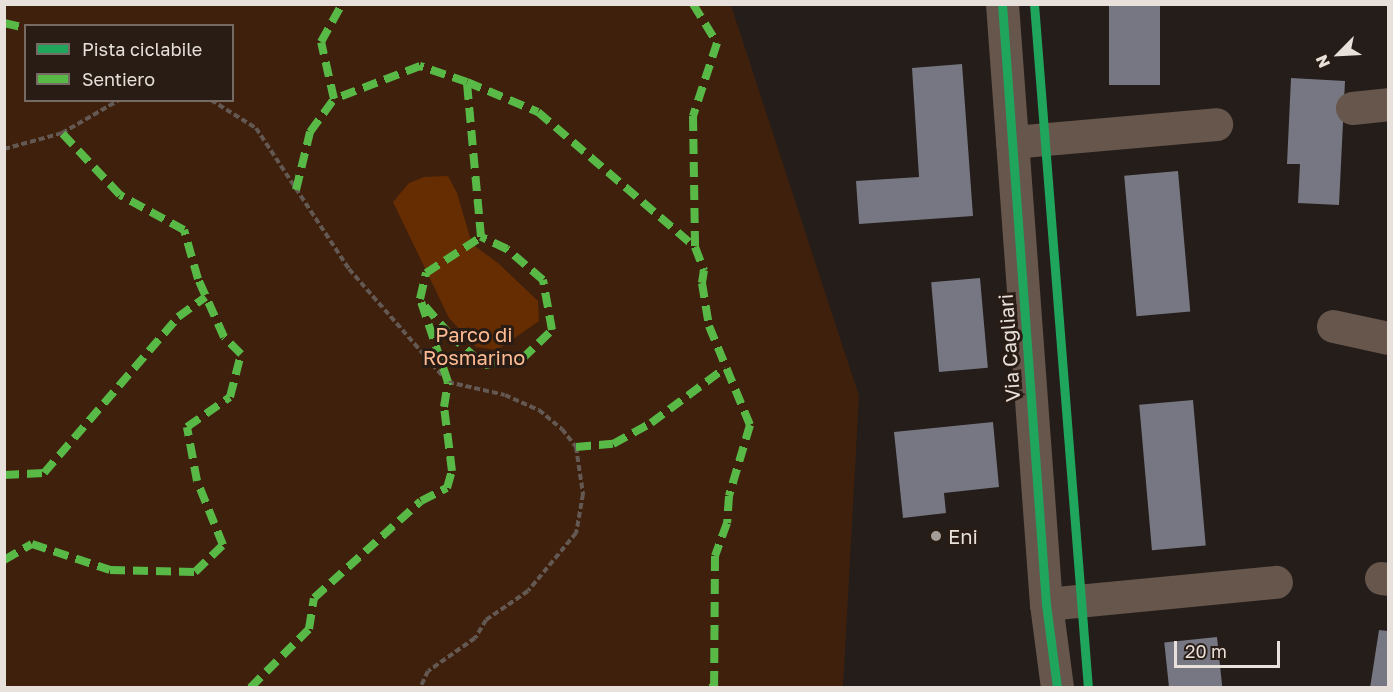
<!DOCTYPE html>
<style>
body{margin:0}
#map{position:relative;width:1393px;height:692px;overflow:hidden;background:#241d19;font-family:"Golos Text",sans-serif}
div>[style]{position:absolute}
.green>*{inset:0;background:#3e200d}
.water>*{inset:0;background:#662d02}
.building>*{inset:0;background:#767782;transform-origin:0 0}
.path>*{height:4px;margin-top:-2px;transform-origin:0;background:repeating-linear-gradient(90deg,#635852 0 6px,transparent 0 9px)}
.minor>*{height:33px;margin:-16.5px;padding:0 16.5px;transform-origin:16.5px;border-radius:16.5px;background:#66564c}
.quiet>*{height:8px;margin-top:-4px;transform-origin:0;background:repeating-linear-gradient(90deg,#58b947 0 15px,transparent 0 23px)}
.cycleway>*{height:9px;margin:-4.5px;padding:0 4.5px;transform-origin:4.5px;border-radius:4.5px;background:#20a55d}
.dots>*{width:16px;height:16px;translate:-50% -50%;box-sizing:border-box;border:3px solid #281c15;border-radius:50%}
span{translate:-50% -50%;white-space:nowrap;text-align:center;line-height:1.15;-webkit-text-stroke:6px #281c15;paint-order:stroke}
.park-label{font-size:20px;color:#ffbb94}
.street-label{font-size:20px;color:#e8e0db}
.poi-label{font-size:20px;color:#e8e0db}
.left{translate:0 -50%;text-align:left}
.frame{position:absolute;inset:0;border:6px solid #e8e0db;pointer-events:none}
.legend{position:absolute;left:24px;top:24px;width:210px;height:78px;box-sizing:border-box;background:#281c15;border:2px solid #756a64;margin:0;padding:8px 10px;list-style:none;font-size:18px;color:#e8e0db}
.legend li{display:flex;align-items:center;gap:12px;height:30px}
.legend b{width:30px;border:2px solid #756a64}
.north{position:absolute;left:1309px;top:24px;width:60px;height:60px;-webkit-text-stroke:4px #281c15;paint-order:stroke;rotate:246deg;font-size:16px;font-weight:700;line-height:24px;text-align:center;color:#e8e0db}
.north::after{content:'';display:block;margin:auto;width:21px;height:27px;background:#e8e0db;clip-path:polygon(50% 0,100% 100%,50% 72%,0 100%)}
.scale{position:absolute;left:1174px;top:641px;width:106px;height:27px;box-sizing:border-box;border:3px solid #e8e0db;border-top:0;padding-left:8px;font-size:18px;line-height:21px;white-space:nowrap;color:#e8e0db;-webkit-text-stroke:4px #281c15;paint-order:stroke}
</style>
<div id="map">
<div class="green">
<i style="clip-path:polygon(evenodd,4px 5px,731px 5px,859px 396px,843px 687px,5px 687px,4px 5px,26px 26px,232px 26px,232px 100px,26px 100px,26px 26px)"></i>
</div>
<div class="water">
<i style="clip-path:polygon(448px 176px,457px 193px,472px 244px,498px 263px,538px 301px,539px 321px,497px 350px,476px 347px,449px 318px,393px 202px,409px 183px,424px 177px)"></i>
</div>
<div class="building">
<i style="left:1109px;top:4px;width:51px;height:81px"></i>
<i style="clip-path:polygon(962px 64px,973px 216px,859px 224px,856px 181px,919px 177px,912px 68px)"></i>
<i style="clip-path:polygon(1291px 78px,1345px 81px,1339px 205px,1298px 203px,1300px 164px,1287px 164px)"></i>
<i style="left:1178px;top:171px;width:141px;height:54px;rotate:85deg"></i>
<i style="left:980px;top:278px;width:90px;height:49px;rotate:85deg"></i>
<i style="left:1193px;top:400px;width:146px;height:54px;rotate:85deg"></i>
<i style="clip-path:polygon(993px 422px,999px 487px,944px 493px,946px 513px,903px 518px,894px 432px)"></i>
<i style="clip-path:polygon(1379px 630px,1388px 631px,1388px 688px,1370px 688px)"></i>
<i style="left:1217px;top:637px;width:51px;height:53px;rotate:84deg"></i>
</div>
<div class="path">
<i style="left:211px;top:100px;width:53px;rotate:31.9deg"></i>
<i style="left:256px;top:128px;width:169px;rotate:56.6deg"></i>
<i style="left:349px;top:269px;width:150px;rotate:48.8deg"></i>
<i style="left:448px;top:382px;width:58px;rotate:12.8deg"></i>
<i style="left:505px;top:395px;width:37px;rotate:24deg"></i>
<i style="left:539px;top:410px;width:30px;rotate:40deg"></i>
<i style="left:562px;top:429px;width:23px;rotate:52deg"></i>
<i style="left:576px;top:447px;width:48px;rotate:81.5deg"></i>
<i style="left:583px;top:494px;width:40px;rotate:100deg"></i>
<i style="left:576px;top:533px;width:75px;rotate:129.6deg"></i>
<i style="left:528px;top:591px;width:51px;rotate:145.4deg"></i>
<i style="left:486px;top:620px;width:21px;rotate:121deg"></i>
<i style="left:475px;top:638px;width:57px;rotate:144.9deg"></i>
<i style="left:428px;top:671px;width:19px;rotate:115deg"></i>
<i style="left:4px;top:149px;width:60px;rotate:-15.4deg"></i>
<i style="left:62px;top:133px;width:66px;rotate:-30.1deg"></i>
</div>
<div class="minor">
<i style="left:1002px;top:4px;width:602px;rotate:85.81deg"></i>
<i style="left:1046px;top:604px;width:85px;rotate:82.5deg"></i>
<i style="left:1352px;top:108px;width:36px;rotate:-6deg"></i>
<i style="left:1012px;top:142px;width:205px;rotate:-5deg"></i>
<i style="left:1333px;top:326px;width:56px;rotate:12.3deg"></i>
<i style="left:1381px;top:578px;width:7px;rotate:8deg"></i>
<i style="left:1046px;top:604px;width:231px;rotate:-5.5deg"></i>
</div>
<div class="quiet">
<i style="left:693px;top:4px;width:46px;rotate:58.4deg"></i>
<i style="left:717px;top:43px;width:77px;rotate:108.2deg"></i>
<i style="left:693px;top:116px;width:131px;rotate:89.1deg"></i>
<i style="left:695px;top:247px;width:25px;rotate:69deg"></i>
<i style="left:704px;top:270px;width:13px;rotate:99deg"></i>
<i style="left:702px;top:283px;width:44px;rotate:80.8deg"></i>
<i style="left:709px;top:326px;width:107px;rotate:67.5deg"></i>
<i style="left:750px;top:425px;width:74px;rotate:106.5deg"></i>
<i style="left:729px;top:496px;width:27px;rotate:94deg"></i>
<i style="left:727px;top:523px;width:35px;rotate:110deg"></i>
<i style="left:715px;top:556px;width:130px;rotate:90.4deg"></i>
<i style="left:714px;top:686px;width:4px;rotate:153deg"></i>
<i style="left:4px;top:23px;width:23px;rotate:13deg"></i>
<i style="left:467px;top:82px;width:77px;rotate:22.9deg"></i>
<i style="left:538px;top:112px;width:207px;rotate:40.7deg"></i>
<i style="left:296px;top:190px;width:60px;rotate:-76.4deg"></i>
<i style="left:310px;top:132px;width:41px;rotate:-54deg"></i>
<i style="left:425px;top:306px;width:37px;rotate:49deg"></i>
<i style="left:449px;top:334px;width:47px;rotate:41.5deg"></i>
<i style="left:484px;top:365px;width:38px;rotate:-9deg"></i>
<i style="left:522px;top:359px;width:42px;rotate:-44deg"></i>
<i style="left:552px;top:330px;width:51px;rotate:-100.2deg"></i>
<i style="left:543px;top:280px;width:48px;rotate:-139.3deg"></i>
<i style="left:507px;top:249px;width:29px;rotate:-155deg"></i>
<i style="left:576px;top:447px;width:37px;rotate:-5deg"></i>
<i style="left:613px;top:444px;width:43px;rotate:-28.9deg"></i>
<i style="left:651px;top:423px;width:92px;rotate:-36.6deg"></i>
<i style="left:4px;top:475px;width:40px;rotate:-2.9deg"></i>
<i style="left:44px;top:473px;width:206px;rotate:-49.3deg"></i>
<i style="left:178px;top:317px;width:34px;rotate:-36deg"></i>
<i style="left:4px;top:560px;width:32px;rotate:-30deg"></i>
<i style="left:32px;top:544px;width:82px;rotate:18.4deg"></i>
<i style="left:110px;top:570px;width:85px;rotate:1.3deg"></i>
<i style="left:195px;top:572px;width:39px;rotate:-44deg"></i>
<i style="left:223px;top:545px;width:69px;rotate:-112.1deg"></i>
<i style="left:197px;top:481px;width:55px;rotate:-100.5deg"></i>
<i style="left:187px;top:427px;width:52px;rotate:-34.9deg"></i>
<i style="left:230px;top:397px;width:44px;rotate:-75.7deg"></i>
<i style="left:241px;top:354px;width:24px;rotate:-135deg"></i>
<i style="left:224px;top:337px;width:64px;rotate:-114.1deg"></i>
<i style="left:198px;top:279px;width:51px;rotate:-105.9deg"></i>
<i style="left:184px;top:230px;width:73px;rotate:-151.3deg"></i>
<i style="left:120px;top:195px;width:85px;rotate:-133.1deg"></i>
<i style="left:250px;top:688px;width:83px;rotate:-45deg"></i>
<i style="left:309px;top:629px;width:31px;rotate:-81deg"></i>
<i style="left:314px;top:598px;width:144px;rotate:-42.2deg"></i>
<i style="left:421px;top:501px;width:29px;rotate:-27deg"></i>
<i style="left:447px;top:488px;width:18px;rotate:-74deg"></i>
<i style="left:452px;top:471px;width:64px;rotate:-97.1deg"></i>
<i style="left:444px;top:407px;width:25px;rotate:-81deg"></i>
<i style="left:448px;top:382px;width:88px;rotate:-108.6deg"></i>
<i style="left:420px;top:299px;width:27px;rotate:-77deg"></i>
<i style="left:426px;top:273px;width:66px;rotate:-33.2deg"></i>
<i style="left:481px;top:237px;width:156px;rotate:-95.2deg"></i>
<i style="left:467px;top:82px;width:50px;rotate:-161.2deg"></i>
<i style="left:420px;top:66px;width:92px;rotate:159deg"></i>
<i style="left:334px;top:99px;width:58px;rotate:-102.8deg"></i>
<i style="left:321px;top:42px;width:43px;rotate:-61.1deg"></i>
</div>
<div class="cycleway">
<i style="left:1002px;top:4px;width:602px;rotate:85.81deg"></i>
<i style="left:1046px;top:604px;width:85px;rotate:82.5deg"></i>
<i style="left:1034px;top:4px;width:686px;rotate:85.49deg"></i>
</div>
<div class="dots">
<i style="left:936px;top:536px;background:#a39c97"></i>
</div>
<div class="park-label">
<span style="left:474px;top:346px">Parco di<br>Rosmarino</span>
</div>
<div class="street-label">
<span style="left:1009px;top:348px;rotate:-94deg">Via Cagliari</span>
</div>
<div class="poi-label">
<span class="left" style="left:948px;top:536px">Eni</span>
</div>
<div class="frame"></div>
<ul class="legend">
<li><b style="height:8px;background:#20a55d"></b>Pista ciclabile</li>
<li><b style="height:8px;background:#58b947"></b>Sentiero</li>
</ul>
<div class="north">N</div>
<div class="scale">20 m</div>
</div>
